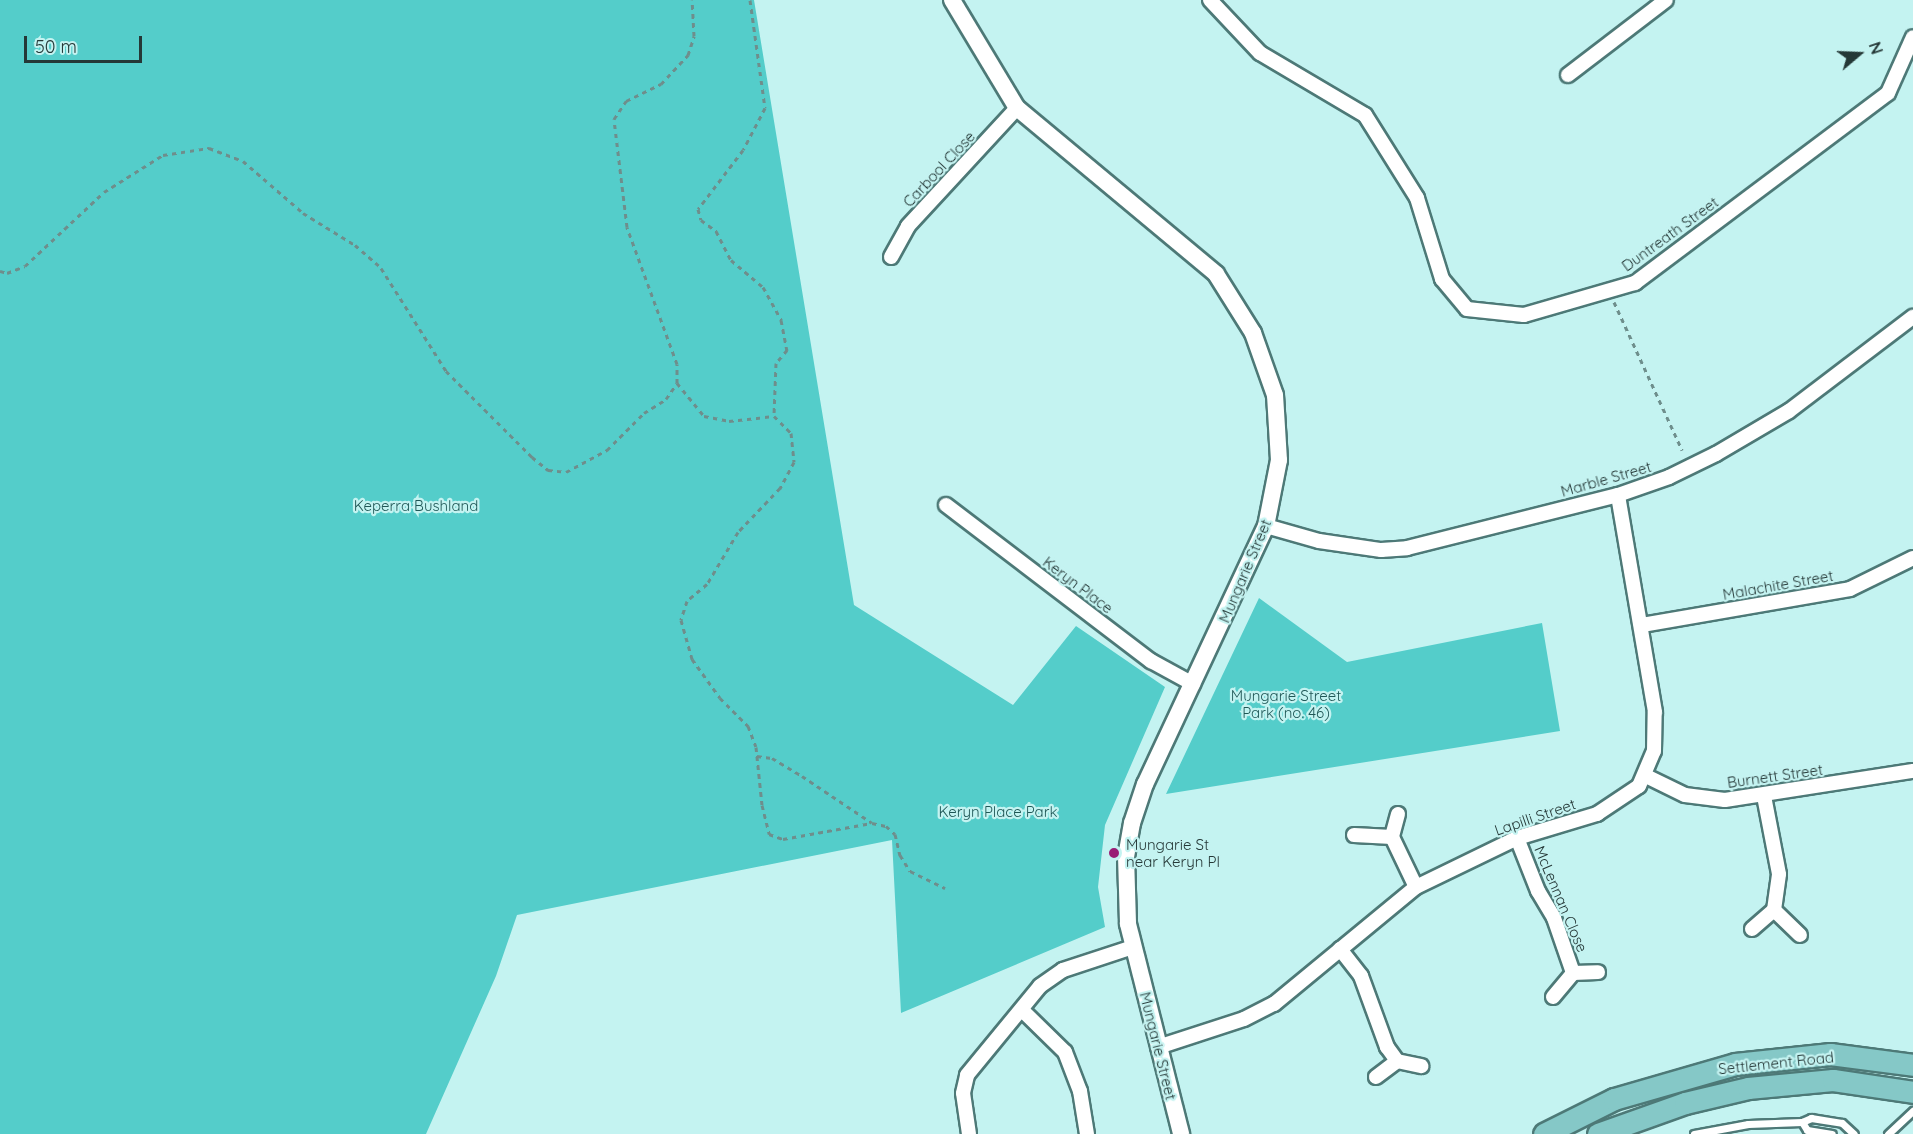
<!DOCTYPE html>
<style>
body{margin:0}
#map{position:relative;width:1913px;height:1134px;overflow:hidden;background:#c4f3f1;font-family:Quicksand,sans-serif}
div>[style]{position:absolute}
.green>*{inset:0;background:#54cdca}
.path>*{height:3px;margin-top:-1.5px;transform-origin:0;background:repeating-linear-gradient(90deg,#6e8e8c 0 4.5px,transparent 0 9px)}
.roads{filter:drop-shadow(2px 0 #4d7977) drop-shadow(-2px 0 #4d7977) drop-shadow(0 2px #4d7977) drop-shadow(0 -2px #4d7977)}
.service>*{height:7px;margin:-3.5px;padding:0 3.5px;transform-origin:3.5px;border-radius:3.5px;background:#fff}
.minor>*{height:14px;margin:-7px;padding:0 7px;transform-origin:7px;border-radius:7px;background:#fff}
.tertiary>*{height:16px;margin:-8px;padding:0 8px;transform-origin:8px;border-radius:8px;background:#fff}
.primary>*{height:21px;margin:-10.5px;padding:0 10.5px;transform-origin:10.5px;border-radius:10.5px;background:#85c8c7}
.dots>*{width:16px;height:16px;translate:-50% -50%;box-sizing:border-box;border:3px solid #c4f3f1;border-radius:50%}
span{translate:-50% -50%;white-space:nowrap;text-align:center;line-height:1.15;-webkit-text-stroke:4.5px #c4f3f1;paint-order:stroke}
.street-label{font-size:15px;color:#253837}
.park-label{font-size:15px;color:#1f5756}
.poi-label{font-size:15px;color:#253837}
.left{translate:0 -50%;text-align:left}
.north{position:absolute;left:1829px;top:24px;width:60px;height:60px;-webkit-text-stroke:4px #c4f3f1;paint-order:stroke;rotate:71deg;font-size:16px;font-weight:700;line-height:24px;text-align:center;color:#253837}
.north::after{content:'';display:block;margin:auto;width:21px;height:27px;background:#253837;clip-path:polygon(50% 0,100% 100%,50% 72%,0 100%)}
.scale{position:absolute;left:24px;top:36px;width:118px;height:27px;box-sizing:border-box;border:3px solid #253837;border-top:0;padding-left:8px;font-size:18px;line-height:21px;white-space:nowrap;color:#253837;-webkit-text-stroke:4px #c4f3f1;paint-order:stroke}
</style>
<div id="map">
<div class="green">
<i style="clip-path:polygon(0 0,754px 0,854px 605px,1013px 705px,1076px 626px,1165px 687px,1105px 825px,1098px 887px,1105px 927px,901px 1013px,892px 840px,517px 915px,496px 976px,426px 1134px,0 1134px)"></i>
<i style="clip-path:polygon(1259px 598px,1347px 662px,1542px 623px,1560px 731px,1166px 794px)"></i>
</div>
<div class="path">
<i style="left:750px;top:0;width:109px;rotate:82.1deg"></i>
<i style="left:765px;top:108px;width:47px;rotate:117.6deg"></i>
<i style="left:743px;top:150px;width:74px;rotate:127.3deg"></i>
<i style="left:698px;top:209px;width:11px;rotate:75deg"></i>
<i style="left:701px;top:220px;width:19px;rotate:36deg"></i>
<i style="left:716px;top:231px;width:33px;rotate:63deg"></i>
<i style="left:731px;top:260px;width:42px;rotate:40.2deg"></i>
<i style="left:763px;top:287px;width:38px;rotate:61deg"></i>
<i style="left:781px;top:320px;width:31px;rotate:79deg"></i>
<i style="left:787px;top:350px;width:17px;rotate:130deg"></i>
<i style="left:776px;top:363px;width:53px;rotate:92.2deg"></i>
<i style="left:0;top:271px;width:7px;rotate:16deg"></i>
<i style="left:7px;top:273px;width:19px;rotate:-21deg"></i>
<i style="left:25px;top:266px;width:108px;rotate:-43.1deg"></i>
<i style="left:104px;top:192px;width:70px;rotate:-32.1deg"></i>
<i style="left:163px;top:155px;width:47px;rotate:-8.7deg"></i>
<i style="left:209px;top:148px;width:36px;rotate:21deg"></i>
<i style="left:243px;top:161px;width:79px;rotate:40.9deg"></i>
<i style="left:303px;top:213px;width:61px;rotate:31.6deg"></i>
<i style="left:355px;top:245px;width:35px;rotate:41deg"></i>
<i style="left:381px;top:268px;width:122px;rotate:57.7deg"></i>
<i style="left:446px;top:371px;width:122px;rotate:45deg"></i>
<i style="left:532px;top:457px;width:21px;rotate:39deg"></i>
<i style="left:548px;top:470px;width:18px;rotate:6deg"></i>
<i style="left:566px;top:472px;width:47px;rotate:-28.2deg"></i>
<i style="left:607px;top:450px;width:52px;rotate:-45deg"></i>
<i style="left:644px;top:413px;width:26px;rotate:-32deg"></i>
<i style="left:666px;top:399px;width:19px;rotate:-55deg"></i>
<i style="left:677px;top:383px;width:19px;rotate:-90deg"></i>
<i style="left:677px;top:364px;width:146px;rotate:-110.1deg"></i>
<i style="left:627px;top:227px;width:109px;rotate:-96.9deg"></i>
<i style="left:614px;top:119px;width:22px;rotate:-56deg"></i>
<i style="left:626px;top:101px;width:39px;rotate:-26deg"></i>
<i style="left:661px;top:84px;width:40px;rotate:-47deg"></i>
<i style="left:688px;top:55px;width:20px;rotate:-72deg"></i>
<i style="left:694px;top:36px;width:36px;rotate:-93deg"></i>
<i style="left:1614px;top:302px;width:163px;rotate:65.3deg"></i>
<i style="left:677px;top:383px;width:43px;rotate:50.7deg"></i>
<i style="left:704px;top:416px;width:25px;rotate:11deg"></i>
<i style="left:729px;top:421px;width:45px;rotate:-6.3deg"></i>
<i style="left:774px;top:416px;width:24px;rotate:45deg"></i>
<i style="left:791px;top:433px;width:29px;rotate:84deg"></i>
<i style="left:794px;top:462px;width:30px;rotate:118deg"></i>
<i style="left:780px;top:488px;width:61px;rotate:133.7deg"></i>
<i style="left:738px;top:532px;width:61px;rotate:120.8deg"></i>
<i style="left:707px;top:584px;width:26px;rotate:140deg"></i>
<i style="left:687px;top:601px;width:20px;rotate:108deg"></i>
<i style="left:681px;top:620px;width:41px;rotate:74.2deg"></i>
<i style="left:692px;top:659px;width:48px;rotate:54.3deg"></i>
<i style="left:720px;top:698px;width:40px;rotate:45deg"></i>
<i style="left:748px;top:726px;width:22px;rotate:69deg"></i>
<i style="left:756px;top:747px;width:58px;rotate:84.1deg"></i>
<i style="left:762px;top:805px;width:30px;rotate:76deg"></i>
<i style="left:769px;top:834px;width:15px;rotate:20deg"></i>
<i style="left:783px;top:839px;width:90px;rotate:-10.2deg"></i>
<i style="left:872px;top:823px;width:14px;rotate:12deg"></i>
<i style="left:886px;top:826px;width:12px;rotate:42deg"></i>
<i style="left:895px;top:834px;width:22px;rotate:77deg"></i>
<i style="left:900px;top:855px;width:19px;rotate:58deg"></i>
<i style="left:910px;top:871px;width:39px;rotate:26deg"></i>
<i style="left:757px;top:756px;width:15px;rotate:8deg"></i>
<i style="left:772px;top:758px;width:35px;rotate:31deg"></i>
<i style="left:802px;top:776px;width:84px;rotate:33.9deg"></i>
</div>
<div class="roads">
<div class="service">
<i style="left:1802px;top:1122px;width:9px;rotate:58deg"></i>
<i style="left:1807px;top:1130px;width:25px;rotate:9deg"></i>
<i style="left:1694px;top:1134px;width:55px;rotate:-10.5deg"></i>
<i style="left:1748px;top:1124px;width:54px;rotate:-2.1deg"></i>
<i style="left:1802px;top:1122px;width:10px;rotate:-24deg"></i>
<i style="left:1811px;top:1118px;width:31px;rotate:9deg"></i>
<i style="left:1842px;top:1123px;width:16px;rotate:43deg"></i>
<i style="left:1888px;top:1134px;width:34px;rotate:-43deg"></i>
</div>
<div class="minor">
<i style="left:1210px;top:0;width:73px;rotate:46.7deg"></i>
<i style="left:1260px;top:53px;width:122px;rotate:30.6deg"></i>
<i style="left:1365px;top:115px;width:98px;rotate:57.9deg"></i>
<i style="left:1417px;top:198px;width:85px;rotate:72.8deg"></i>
<i style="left:1442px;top:279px;width:39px;rotate:50deg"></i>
<i style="left:1467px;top:309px;width:57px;rotate:6deg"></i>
<i style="left:1524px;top:315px;width:116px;rotate:-16.1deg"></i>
<i style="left:1635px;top:283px;width:316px;rotate:-36.9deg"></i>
<i style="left:1888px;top:93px;width:61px;rotate:-65.9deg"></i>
<i style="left:1568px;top:75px;width:123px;rotate:-37.4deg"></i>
<i style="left:891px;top:257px;width:35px;rotate:-61deg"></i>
<i style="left:908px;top:226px;width:161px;rotate:-47.3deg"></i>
<i style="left:946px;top:505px;width:258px;rotate:37.3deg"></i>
<i style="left:1151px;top:661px;width:48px;rotate:28.7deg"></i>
<i style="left:1266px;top:526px;width:55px;rotate:15.8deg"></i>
<i style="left:1319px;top:541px;width:63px;rotate:8.3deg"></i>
<i style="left:1381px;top:550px;width:26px;rotate:-4deg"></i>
<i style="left:1407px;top:548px;width:218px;rotate:-14.1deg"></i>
<i style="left:1618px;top:495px;width:54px;rotate:-19.4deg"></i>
<i style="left:1669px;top:477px;width:52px;rotate:-26.1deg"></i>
<i style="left:1716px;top:454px;width:85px;rotate:-30.5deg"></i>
<i style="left:1789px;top:411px;width:156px;rotate:-37.2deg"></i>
<i style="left:1642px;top:625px;width:211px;rotate:-9.8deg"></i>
<i style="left:1850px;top:589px;width:70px;rotate:-26.2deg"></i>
<i style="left:1646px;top:776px;width:43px;rotate:26deg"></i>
<i style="left:1685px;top:795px;width:40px;rotate:7.1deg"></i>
<i style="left:1725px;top:800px;width:190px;rotate:-8.8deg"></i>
<i style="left:1398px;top:814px;width:24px;rotate:105deg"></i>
<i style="left:1392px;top:837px;width:55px;rotate:64.4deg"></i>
<i style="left:1354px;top:835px;width:38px;rotate:3deg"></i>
<i style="left:1517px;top:838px;width:57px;rotate:68.4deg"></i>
<i style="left:1538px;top:891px;width:31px;rotate:59deg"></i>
<i style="left:1554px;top:918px;width:58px;rotate:70.9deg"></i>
<i style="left:1774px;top:910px;width:36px;rotate:44deg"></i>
<i style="left:1752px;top:929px;width:29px;rotate:-41deg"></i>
<i style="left:1774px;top:910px;width:36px;rotate:-82deg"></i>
<i style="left:1779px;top:874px;width:79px;rotate:-100.9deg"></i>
<i style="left:1340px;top:949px;width:34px;rotate:52deg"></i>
<i style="left:1361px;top:976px;width:76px;rotate:69.9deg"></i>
<i style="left:1387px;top:1047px;width:17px;rotate:54deg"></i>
<i style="left:1553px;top:997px;width:31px;rotate:-50deg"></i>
<i style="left:1573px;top:973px;width:25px;rotate:-2deg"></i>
<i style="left:1022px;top:1010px;width:60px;rotate:44.3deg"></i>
<i style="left:1065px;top:1052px;width:42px;rotate:69deg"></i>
<i style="left:1080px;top:1091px;width:44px;rotate:80.8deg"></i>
<i style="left:1158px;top:1047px;width:90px;rotate:-18deg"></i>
<i style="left:1244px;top:1019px;width:34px;rotate:-27deg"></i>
<i style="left:1274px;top:1004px;width:184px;rotate:-39.5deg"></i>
<i style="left:1416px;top:887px;width:112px;rotate:-25.9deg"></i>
<i style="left:1517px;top:838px;width:84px;rotate:-16.7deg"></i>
<i style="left:1597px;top:814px;width:50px;rotate:-33.7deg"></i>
<i style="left:1639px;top:786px;width:38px;rotate:-67deg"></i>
<i style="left:1654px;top:751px;width:39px;rotate:-89deg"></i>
<i style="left:1655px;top:712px;width:220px;rotate:-99.7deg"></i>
<i style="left:1376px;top:1077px;width:26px;rotate:-37deg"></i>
<i style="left:1397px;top:1061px;width:25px;rotate:12deg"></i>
<i style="left:969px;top:1134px;width:41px;rotate:-98.3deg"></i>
<i style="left:963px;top:1093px;width:18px;rotate:-77deg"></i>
<i style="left:967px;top:1075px;width:115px;rotate:-50.6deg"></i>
<i style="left:1040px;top:986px;width:28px;rotate:-35deg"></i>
<i style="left:1063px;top:970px;width:74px;rotate:-18.2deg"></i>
</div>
<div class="tertiary">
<i style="left:952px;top:0;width:126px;rotate:59deg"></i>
<i style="left:1017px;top:108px;width:259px;rotate:39.8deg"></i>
<i style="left:1216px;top:274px;width:70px;rotate:57.9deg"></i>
<i style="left:1253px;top:333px;width:66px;rotate:70.5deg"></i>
<i style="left:1275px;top:395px;width:65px;rotate:86.5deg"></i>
<i style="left:1279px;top:460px;width:67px;rotate:101.1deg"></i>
<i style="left:1266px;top:526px;width:285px;rotate:115.1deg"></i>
<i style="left:1145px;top:784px;width:41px;rotate:108.4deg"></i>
<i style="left:1132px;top:823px;width:34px;rotate:100deg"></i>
<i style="left:1126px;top:856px;width:68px;rotate:88.3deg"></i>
<i style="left:1128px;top:924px;width:217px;rotate:75.8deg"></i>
</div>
<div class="primary">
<i style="left:1544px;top:1134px;width:78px;rotate:-26.6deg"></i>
<i style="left:1614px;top:1099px;width:126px;rotate:-16.1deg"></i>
<i style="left:1735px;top:1064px;width:96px;rotate:-6deg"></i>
<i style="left:1830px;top:1054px;width:84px;rotate:7.5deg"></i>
<i style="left:1598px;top:1134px;width:92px;rotate:-19.6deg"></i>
<i style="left:1685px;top:1103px;width:65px;rotate:-13.4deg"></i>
<i style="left:1748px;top:1088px;width:85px;rotate:-5.4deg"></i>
<i style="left:1833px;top:1080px;width:81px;rotate:8.5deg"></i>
</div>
</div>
<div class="dots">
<i style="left:1114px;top:853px;background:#991c75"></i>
</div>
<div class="street-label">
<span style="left:939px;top:169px;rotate:-47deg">Carbool Close</span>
<span style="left:1670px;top:234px;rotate:-36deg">Duntreath Street</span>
<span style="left:1606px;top:479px;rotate:-16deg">Marble Street</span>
<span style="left:1245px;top:571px;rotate:-67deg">Mungarie Street</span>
<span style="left:1078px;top:585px;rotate:37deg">Keryn Place</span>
<span style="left:1778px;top:585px;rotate:-10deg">Malachite Street</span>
<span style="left:1775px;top:776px;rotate:-8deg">Burnett Street</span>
<span style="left:1535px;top:817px;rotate:-19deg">Lapilli Street</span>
<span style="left:1561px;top:899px;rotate:67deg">McLennan Close</span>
<span style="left:1158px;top:1046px;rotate:76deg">Mungarie Street</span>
<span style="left:1776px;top:1063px;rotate:-6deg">Settlement Road</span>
</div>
<div class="park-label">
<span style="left:416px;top:506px">Keperra Bushland</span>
<span style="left:1286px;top:704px">Mungarie Street<br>Park (no. 46)</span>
<span style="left:998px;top:812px">Keryn Place Park</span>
</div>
<div class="poi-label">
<span class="left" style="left:1126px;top:853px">Mungarie St<br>near Keryn Pl</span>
</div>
<div class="north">N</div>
<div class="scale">50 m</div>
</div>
